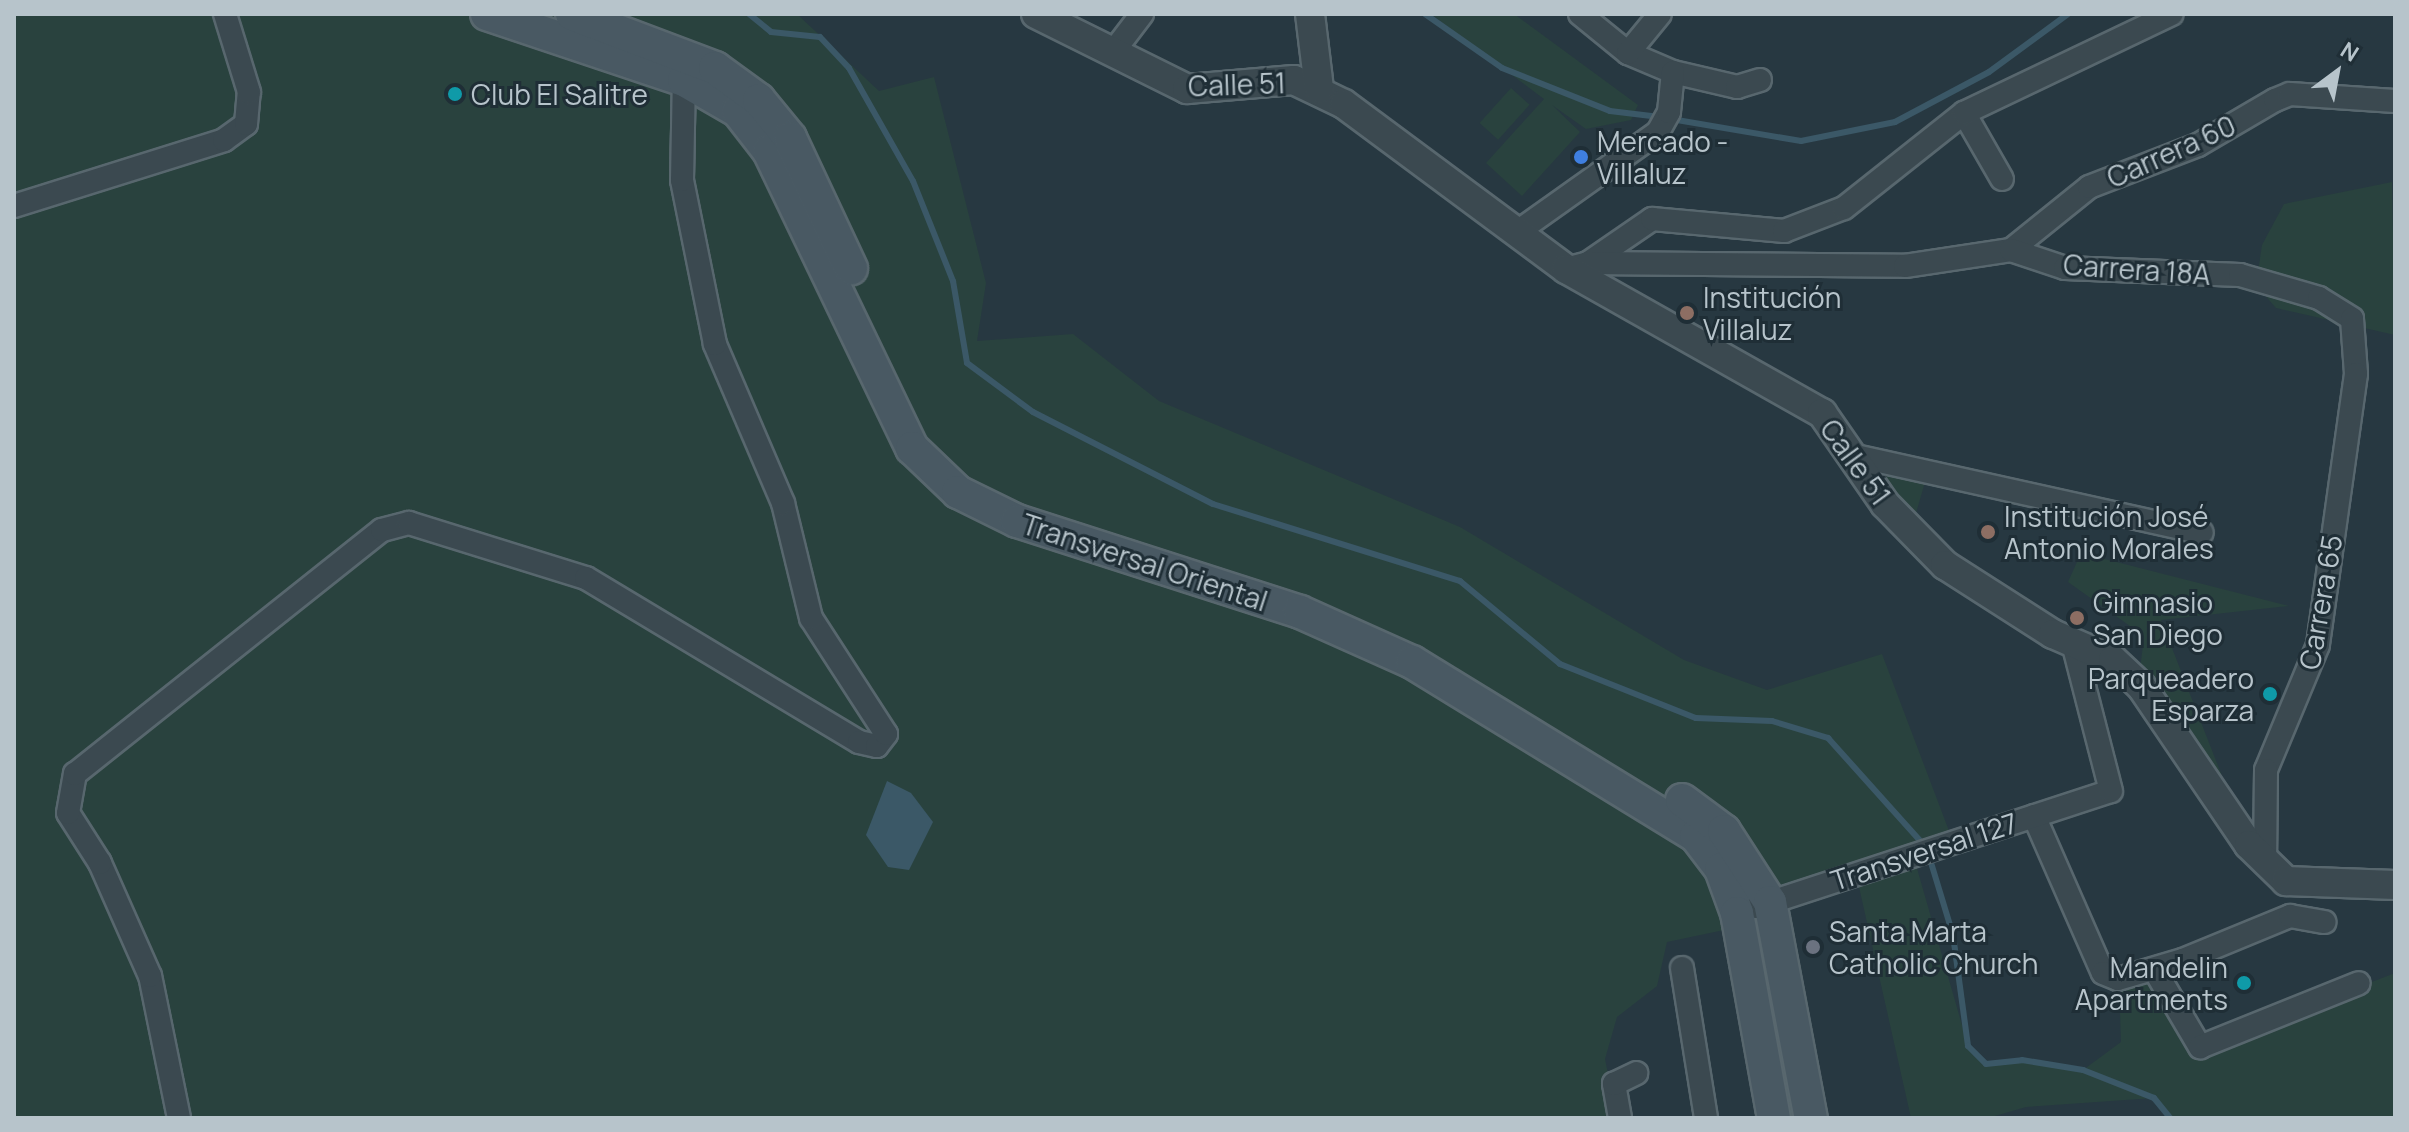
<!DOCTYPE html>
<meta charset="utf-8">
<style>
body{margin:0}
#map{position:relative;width:2409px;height:1132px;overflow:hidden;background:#273841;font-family:Manrope,sans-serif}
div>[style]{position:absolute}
.green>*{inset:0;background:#29423e;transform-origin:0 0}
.water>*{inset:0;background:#3b5867}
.stream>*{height:6px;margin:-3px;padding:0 3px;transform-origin:3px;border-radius:3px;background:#3b5867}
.roads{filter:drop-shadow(2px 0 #58676e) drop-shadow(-2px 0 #58676e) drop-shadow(0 2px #58676e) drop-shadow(0 -2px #58676e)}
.minor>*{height:22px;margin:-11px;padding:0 11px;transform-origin:11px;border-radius:11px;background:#3b4950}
.tertiary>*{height:28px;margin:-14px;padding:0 14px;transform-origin:14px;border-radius:14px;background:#3b4950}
.secondary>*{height:32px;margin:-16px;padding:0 16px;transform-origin:16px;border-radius:16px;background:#495963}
.dots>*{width:22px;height:22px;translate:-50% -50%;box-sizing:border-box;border:4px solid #1f2e36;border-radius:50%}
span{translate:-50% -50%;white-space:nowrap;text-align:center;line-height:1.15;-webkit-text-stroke:6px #1f2e36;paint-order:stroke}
.street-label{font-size:28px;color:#b7c4cb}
.poi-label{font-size:28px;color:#b7c4cb}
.left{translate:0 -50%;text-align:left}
.right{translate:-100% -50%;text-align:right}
.frame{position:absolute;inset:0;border:16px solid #b7c4cb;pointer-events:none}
.north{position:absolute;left:2297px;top:32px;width:80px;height:80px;-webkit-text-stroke:6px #1f2e36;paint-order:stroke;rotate:32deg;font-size:22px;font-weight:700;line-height:32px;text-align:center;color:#b7c4cb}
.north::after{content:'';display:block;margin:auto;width:28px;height:36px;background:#b7c4cb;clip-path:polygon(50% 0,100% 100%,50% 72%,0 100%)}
</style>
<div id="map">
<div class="green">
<i style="clip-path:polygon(14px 14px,797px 14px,879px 91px,934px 77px,986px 283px,977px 341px,1073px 334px,1159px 401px,1460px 527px,1684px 660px,1767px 690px,1882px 654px,1954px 844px,1914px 858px,1968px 1046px,1986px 1064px,2022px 1060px,2083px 1070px,2121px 1042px,2119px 981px,2148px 976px,2199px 1049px,2395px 973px,2395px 1118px,2170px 1118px,2154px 1098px,2026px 1107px,1988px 1118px,1911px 1118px,1857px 878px,1767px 921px,1667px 942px,1657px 986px,1617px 1017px,1605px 1059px,1617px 1118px,14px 1118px)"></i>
<i style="clip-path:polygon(1431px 14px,1514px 14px,1638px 105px,1631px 120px,1586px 129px,1552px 105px,1580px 132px,1522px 196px,1486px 163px,1544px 99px)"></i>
<i style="left:1511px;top:88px;width:25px;height:47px;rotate:42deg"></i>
<i style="clip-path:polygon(2392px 182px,2395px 335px,2276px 308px,2256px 285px,2262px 245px,2284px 204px)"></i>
<i style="clip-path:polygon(1877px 472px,1925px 482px,1912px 527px)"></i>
<i style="clip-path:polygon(2081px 553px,2289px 606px,2161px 620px,2240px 822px,2140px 670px,2144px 636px,2068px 582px)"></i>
</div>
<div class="water">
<i style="clip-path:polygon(887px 781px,911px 793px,933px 822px,909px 870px,888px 867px,866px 835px)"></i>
</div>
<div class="stream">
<i style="left:749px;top:14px;width:28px;rotate:39deg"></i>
<i style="left:771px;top:32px;width:49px;rotate:5.8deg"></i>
<i style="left:820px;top:37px;width:42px;rotate:46.9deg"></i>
<i style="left:849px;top:68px;width:130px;rotate:60.5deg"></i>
<i style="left:913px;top:181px;width:108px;rotate:68.2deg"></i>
<i style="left:953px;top:281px;width:83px;rotate:80.3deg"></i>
<i style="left:967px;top:363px;width:82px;rotate:36.6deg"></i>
<i style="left:1033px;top:412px;width:202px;rotate:27.1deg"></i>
<i style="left:1213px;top:504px;width:259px;rotate:17.3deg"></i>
<i style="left:1460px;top:581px;width:130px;rotate:39.7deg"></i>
<i style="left:1560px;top:664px;width:146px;rotate:21.7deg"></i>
<i style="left:1696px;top:718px;width:76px;rotate:2.3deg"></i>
<i style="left:1772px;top:721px;width:59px;rotate:16.9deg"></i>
<i style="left:1828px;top:738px;width:145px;rotate:48.1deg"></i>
<i style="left:1425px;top:14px;width:94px;rotate:35deg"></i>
<i style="left:1502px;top:68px;width:116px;rotate:21.7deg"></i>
<i style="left:1610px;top:111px;width:50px;rotate:6.8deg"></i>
<i style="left:1671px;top:119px;width:132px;rotate:9.6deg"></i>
<i style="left:1801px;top:141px;width:96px;rotate:-11.4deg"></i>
<i style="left:1895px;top:122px;width:106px;rotate:-28deg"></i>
<i style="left:1989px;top:72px;width:98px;rotate:-36.3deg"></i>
<i style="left:1929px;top:856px;width:83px;rotate:73.1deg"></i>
<i style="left:1953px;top:935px;width:112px;rotate:82.3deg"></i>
<i style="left:1968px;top:1046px;width:25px;rotate:45deg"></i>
<i style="left:1986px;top:1064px;width:36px;rotate:-6deg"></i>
<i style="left:2022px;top:1060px;width:62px;rotate:9.3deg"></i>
<i style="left:2083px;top:1070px;width:76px;rotate:21.5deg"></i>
<i style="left:2154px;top:1098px;width:26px;rotate:51deg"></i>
</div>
<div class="roads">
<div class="minor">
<i style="left:1580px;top:14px;width:62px;rotate:39.1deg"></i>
<i style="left:1628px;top:53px;width:49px;rotate:22.9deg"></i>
<i style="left:1673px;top:72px;width:66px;rotate:13.2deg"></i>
<i style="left:1737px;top:87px;width:24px;rotate:-17deg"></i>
<i style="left:1113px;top:52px;width:48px;rotate:-52.7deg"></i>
<i style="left:1628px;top:53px;width:50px;rotate:-50.6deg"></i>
<i style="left:1964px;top:113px;width:76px;rotate:60.1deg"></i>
<i style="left:14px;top:206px;width:220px;rotate:-17.4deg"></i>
<i style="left:224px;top:140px;width:27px;rotate:-36deg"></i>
<i style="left:246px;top:124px;width:32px;rotate:-85deg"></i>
<i style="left:249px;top:92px;width:82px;rotate:-107.1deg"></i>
<i style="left:1516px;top:233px;width:174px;rotate:-35.4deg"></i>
<i style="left:1658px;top:132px;width:23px;rotate:-61deg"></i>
<i style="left:1669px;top:112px;width:40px;rotate:-84.3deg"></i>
<i style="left:2011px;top:250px;width:100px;rotate:-38.9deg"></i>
<i style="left:2089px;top:187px;width:117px;rotate:-21.1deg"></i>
<i style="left:2198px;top:145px;width:89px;rotate:-30.3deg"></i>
<i style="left:2275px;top:100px;width:16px;rotate:-22deg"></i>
<i style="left:2290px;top:94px;width:105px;rotate:3.8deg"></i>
<i style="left:1588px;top:263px;width:78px;rotate:-34.5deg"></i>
<i style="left:1652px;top:219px;width:133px;rotate:5.2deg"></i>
<i style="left:1784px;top:231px;width:64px;rotate:-21deg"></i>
<i style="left:1844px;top:208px;width:153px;rotate:-38.4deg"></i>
<i style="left:1964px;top:113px;width:230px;rotate:-25.5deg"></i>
<i style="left:1566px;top:269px;width:23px;rotate:-15deg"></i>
<i style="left:1588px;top:263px;width:317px;rotate:0.5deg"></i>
<i style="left:1905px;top:266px;width:107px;rotate:-8.6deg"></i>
<i style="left:2011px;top:250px;width:57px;rotate:18.4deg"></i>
<i style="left:2065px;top:268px;width:175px;rotate:2.3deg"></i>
<i style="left:2240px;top:275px;width:82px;rotate:16.2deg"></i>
<i style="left:2319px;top:298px;width:39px;rotate:32deg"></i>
<i style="left:2352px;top:319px;width:55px;rotate:85.8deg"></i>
<i style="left:2356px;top:374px;width:274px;rotate:98deg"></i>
<i style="left:2318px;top:645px;width:135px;rotate:112.6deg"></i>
<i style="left:2266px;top:770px;width:94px;rotate:90.6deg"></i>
<i style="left:1856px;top:456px;width:354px;rotate:12.5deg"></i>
<i style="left:2034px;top:816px;width:171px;rotate:66.3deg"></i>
<i style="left:2103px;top:973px;width:16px;rotate:22deg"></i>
<i style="left:2118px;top:979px;width:68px;rotate:-16.3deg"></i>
<i style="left:2183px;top:960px;width:116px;rotate:-22.4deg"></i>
<i style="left:2290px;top:916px;width:35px;rotate:10deg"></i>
<i style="left:1756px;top:907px;width:373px;rotate:-18.1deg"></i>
<i style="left:2111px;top:791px;width:153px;rotate:-104.4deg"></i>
<i style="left:1682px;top:968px;width:152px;rotate:80.9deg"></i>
<i style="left:2154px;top:969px;width:91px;rotate:59.5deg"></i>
<i style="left:2200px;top:1047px;width:171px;rotate:-21.9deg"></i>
<i style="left:179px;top:1118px;width:145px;rotate:-101.5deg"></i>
<i style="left:150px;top:976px;width:124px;rotate:-113.9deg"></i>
<i style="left:100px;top:863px;width:59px;rotate:-122.6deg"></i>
<i style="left:68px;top:813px;width:40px;rotate:-80deg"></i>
<i style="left:75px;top:774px;width:392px;rotate:-38.5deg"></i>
<i style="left:382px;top:530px;width:28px;rotate:-15deg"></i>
<i style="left:409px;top:523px;width:185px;rotate:17.3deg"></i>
<i style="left:586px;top:578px;width:318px;rotate:31deg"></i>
<i style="left:859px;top:742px;width:18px;rotate:13deg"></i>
<i style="left:877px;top:746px;width:15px;rotate:-53deg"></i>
<i style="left:886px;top:734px;width:138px;rotate:-122.9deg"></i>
<i style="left:811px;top:618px;width:118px;rotate:-103.7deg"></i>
<i style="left:783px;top:503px;width:173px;rotate:-113.2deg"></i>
<i style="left:715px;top:344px;width:167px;rotate:-101.4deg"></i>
<i style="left:682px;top:180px;width:100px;rotate:-88.9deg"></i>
<i style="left:1620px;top:1118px;width:35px;rotate:-100deg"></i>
<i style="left:1614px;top:1084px;width:25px;rotate:-26deg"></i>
</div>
<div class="tertiary">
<i style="left:1036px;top:14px;width:169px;rotate:26.4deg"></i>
<i style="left:1187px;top:89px;width:107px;rotate:-4.8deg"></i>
<i style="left:1294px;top:80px;width:55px;rotate:25.6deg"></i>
<i style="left:1344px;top:104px;width:277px;rotate:36.6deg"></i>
<i style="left:1566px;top:269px;width:294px;rotate:29.4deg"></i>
<i style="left:1822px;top:413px;width:111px;rotate:55.3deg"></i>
<i style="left:1885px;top:504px;width:86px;rotate:45.5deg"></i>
<i style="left:1945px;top:565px;width:128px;rotate:32.6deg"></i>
<i style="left:2053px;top:634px;width:65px;rotate:23.4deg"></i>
<i style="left:2113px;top:660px;width:38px;rotate:43deg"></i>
<i style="left:2141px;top:686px;width:192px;rotate:55.8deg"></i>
<i style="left:2249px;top:845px;width:52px;rotate:44.2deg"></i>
<i style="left:2286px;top:881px;width:109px;rotate:2.1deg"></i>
<i style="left:1310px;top:14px;width:75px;rotate:83.1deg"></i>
</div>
<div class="secondary">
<i style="left:487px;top:14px;width:208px;rotate:18.5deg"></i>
<i style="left:684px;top:80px;width:62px;rotate:29.9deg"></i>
<i style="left:738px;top:111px;width:51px;rotate:52.2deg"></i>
<i style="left:769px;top:151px;width:330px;rotate:64.3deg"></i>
<i style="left:912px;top:448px;width:64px;rotate:43.7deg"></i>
<i style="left:958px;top:492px;width:66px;rotate:26.2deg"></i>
<i style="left:1017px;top:521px;width:297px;rotate:17.8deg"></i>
<i style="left:1300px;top:612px;width:123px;rotate:24.1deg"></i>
<i style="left:1412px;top:662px;width:333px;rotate:31.5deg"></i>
<i style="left:1696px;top:836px;width:41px;rotate:52.9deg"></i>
<i style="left:1721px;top:869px;width:47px;rotate:70deg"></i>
<i style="left:1737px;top:913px;width:208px;rotate:79.8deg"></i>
<i style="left:572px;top:14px;width:153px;rotate:20.7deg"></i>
<i style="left:715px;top:68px;width:54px;rotate:36deg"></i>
<i style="left:759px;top:100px;width:49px;rotate:50.8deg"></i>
<i style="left:790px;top:138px;width:144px;rotate:64.9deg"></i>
<i style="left:1682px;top:800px;width:52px;rotate:36.4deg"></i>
<i style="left:1724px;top:831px;width:85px;rotate:57.1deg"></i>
<i style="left:1770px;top:902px;width:220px;rotate:79.3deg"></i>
</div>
</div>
<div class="dots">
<i style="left:455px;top:94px;background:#0f9aa8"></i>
<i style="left:1581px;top:157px;background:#3f7fe0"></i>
<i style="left:1687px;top:313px;background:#8d6e63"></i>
<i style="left:1988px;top:532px;background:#8d6e63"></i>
<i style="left:2077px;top:618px;background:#8d6e63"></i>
<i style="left:2270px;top:694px;background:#0f9aa8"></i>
<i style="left:1813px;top:947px;background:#6b7280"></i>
<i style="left:2244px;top:983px;background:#0f9aa8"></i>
</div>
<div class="street-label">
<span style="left:1237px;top:84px;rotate:-2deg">Calle 51</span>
<span style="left:2171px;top:151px;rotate:-24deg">Carrera 60</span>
<span style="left:2137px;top:269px;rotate:4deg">Carrera 18A</span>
<span style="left:1856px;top:462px;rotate:54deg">Calle 51</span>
<span style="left:1145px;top:562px;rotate:18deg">Transversal Oriental</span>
<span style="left:2320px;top:602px;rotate:-80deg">Carrera 65</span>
<span style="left:1924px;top:851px;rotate:-18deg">Transversal 127</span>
</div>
<div class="poi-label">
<span class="left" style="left:471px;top:94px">Club El Salitre</span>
<span class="left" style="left:1597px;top:157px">Mercado -<br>Villaluz</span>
<span class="left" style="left:1703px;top:313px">Institución<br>Villaluz</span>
<span class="left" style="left:2004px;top:532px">Institución José<br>Antonio Morales</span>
<span class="left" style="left:2093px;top:618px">Gimnasio<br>San Diego</span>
<span class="right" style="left:2254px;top:694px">Parqueadero<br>Esparza</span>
<span class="left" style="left:1829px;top:947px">Santa Marta<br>Catholic Church</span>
<span class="right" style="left:2228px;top:983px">Mandelin<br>Apartments</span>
</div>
<div class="frame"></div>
<div class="north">N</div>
</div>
